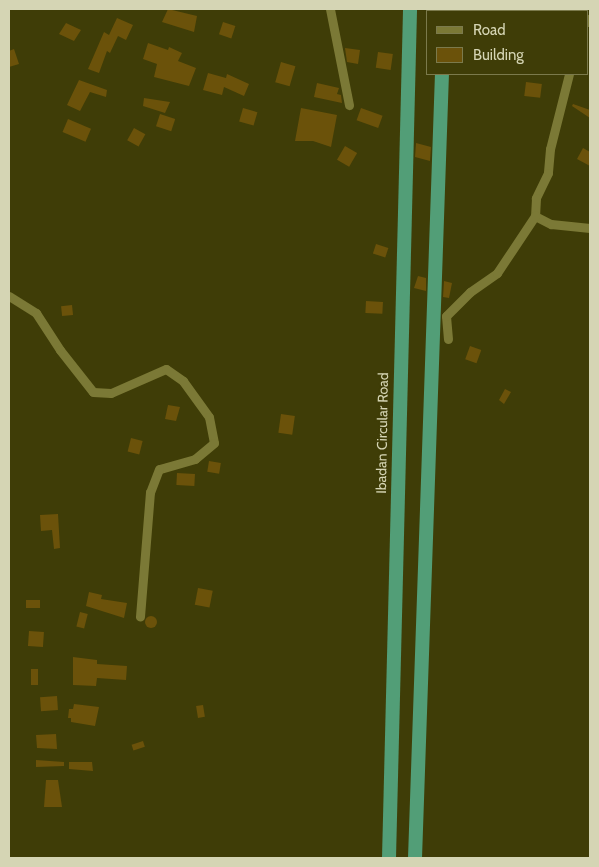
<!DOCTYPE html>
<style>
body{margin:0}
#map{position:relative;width:599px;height:867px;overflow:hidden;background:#3f3d07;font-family:Cabin,sans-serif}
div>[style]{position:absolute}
.building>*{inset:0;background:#6b520a;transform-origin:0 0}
.round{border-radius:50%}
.minor>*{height:9px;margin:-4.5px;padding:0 4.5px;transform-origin:4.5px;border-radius:4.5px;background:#7b7936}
.trunk>*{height:14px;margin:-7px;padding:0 7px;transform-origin:7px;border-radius:7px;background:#529e77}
span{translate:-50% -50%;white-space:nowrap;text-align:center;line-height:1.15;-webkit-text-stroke:4px #3f3d07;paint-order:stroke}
.street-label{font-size:14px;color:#d5d5b4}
.frame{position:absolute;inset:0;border:10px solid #d5d5b4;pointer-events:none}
.legend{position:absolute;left:426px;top:10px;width:162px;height:65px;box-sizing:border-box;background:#3f3d07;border:1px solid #7b7a4c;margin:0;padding:6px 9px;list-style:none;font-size:15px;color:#d5d5b4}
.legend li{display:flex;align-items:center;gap:10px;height:25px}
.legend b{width:25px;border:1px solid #7b7a4c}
</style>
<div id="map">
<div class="building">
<i style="clip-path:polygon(168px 9px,197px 16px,194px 32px,162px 22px)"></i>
<i style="clip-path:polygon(117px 18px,133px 25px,126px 40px,118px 36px,110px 53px,107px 51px,99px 73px,88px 69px,104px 32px,109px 35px)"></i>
<i style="left:223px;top:22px;width:13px;height:13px;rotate:18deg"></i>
<i style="clip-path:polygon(66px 23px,81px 30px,74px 41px,59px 34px)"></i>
<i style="clip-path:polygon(148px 43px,168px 50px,169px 47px,182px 53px,178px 61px,196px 68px,189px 86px,154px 77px,157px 64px,143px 59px)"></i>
<i style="clip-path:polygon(345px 48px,360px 50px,358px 64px,347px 62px)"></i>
<i style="clip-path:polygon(14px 49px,19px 64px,9px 67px,9px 51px)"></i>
<i style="left:378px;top:52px;width:15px;height:16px;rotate:8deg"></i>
<i style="left:281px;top:62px;width:15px;height:21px;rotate:16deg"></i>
<i style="clip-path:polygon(208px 73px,226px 78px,227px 74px,249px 84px,244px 96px,224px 87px,222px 95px,203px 90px)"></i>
<i style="clip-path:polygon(79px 80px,107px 90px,106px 97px,90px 92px,80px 111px,67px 105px)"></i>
<i style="left:526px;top:82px;width:16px;height:14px;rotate:7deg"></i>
<i style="clip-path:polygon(317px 83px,339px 88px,337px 94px,341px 95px,342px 103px,314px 97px)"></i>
<i style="clip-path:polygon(144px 98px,170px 102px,165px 113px,143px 106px)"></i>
<i style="clip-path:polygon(573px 104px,590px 110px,590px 118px,572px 106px)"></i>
<i style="left:243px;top:108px;width:15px;height:14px;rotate:16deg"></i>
<i style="clip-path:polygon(301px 108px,337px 115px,331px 147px,313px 141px,295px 141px)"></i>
<i style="left:361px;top:108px;width:23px;height:13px;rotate:20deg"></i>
<i style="left:160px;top:114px;width:16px;height:13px;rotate:18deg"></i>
<i style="left:68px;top:119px;width:25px;height:14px;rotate:23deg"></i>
<i style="left:134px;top:128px;width:13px;height:14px;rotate:29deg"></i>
<i style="clip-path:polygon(416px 143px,431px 147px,430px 161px,415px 157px)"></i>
<i style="left:345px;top:146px;width:14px;height:16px;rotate:30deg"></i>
<i style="clip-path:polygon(583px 148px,590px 152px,590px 166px,577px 159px)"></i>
<i style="left:376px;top:244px;width:13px;height:10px;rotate:18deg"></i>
<i style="clip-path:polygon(418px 276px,426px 278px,426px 291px,414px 288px)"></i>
<i style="clip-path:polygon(444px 281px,452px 283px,449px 298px,443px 297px)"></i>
<i style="left:366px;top:301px;width:17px;height:12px;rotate:3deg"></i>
<i style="left:72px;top:305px;width:10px;height:11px;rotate:84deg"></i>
<i style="left:470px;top:346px;width:12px;height:14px;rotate:20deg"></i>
<i style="clip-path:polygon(505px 389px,511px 392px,504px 404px,499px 400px)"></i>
<i style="clip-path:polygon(168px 405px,180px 407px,176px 421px,165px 419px)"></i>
<i style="left:281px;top:414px;width:14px;height:19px;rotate:8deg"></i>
<i style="left:131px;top:438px;width:12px;height:14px;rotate:14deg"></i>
<i style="left:209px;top:461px;width:12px;height:11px;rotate:9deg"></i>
<i style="left:177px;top:473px;width:18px;height:12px;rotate:3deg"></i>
<i style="clip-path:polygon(58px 514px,60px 548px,54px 549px,52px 530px,41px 531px,40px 515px)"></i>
<i style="left:198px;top:588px;width:15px;height:17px;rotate:11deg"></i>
<i style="clip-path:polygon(89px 592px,102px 595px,101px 599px,127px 603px,124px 618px,86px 606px)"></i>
<i style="left:26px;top:600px;width:14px;height:8px"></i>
<i style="left:80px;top:612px;width:8px;height:15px;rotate:14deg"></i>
<i class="round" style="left:145px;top:616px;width:12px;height:12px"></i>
<i style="left:29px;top:631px;width:15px;height:15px;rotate:4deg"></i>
<i style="clip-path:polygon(73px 657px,97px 660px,97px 664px,127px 666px,126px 680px,97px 678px,96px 686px,73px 685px)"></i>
<i style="left:31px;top:669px;width:7px;height:16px"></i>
<i style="left:57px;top:696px;width:14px;height:17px;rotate:86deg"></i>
<i style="clip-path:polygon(74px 704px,99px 707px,95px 726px,71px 722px,71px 718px,68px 718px,69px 709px,73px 709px)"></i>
<i style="left:203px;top:705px;width:12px;height:7px;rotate:81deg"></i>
<i style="clip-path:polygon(56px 734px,57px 749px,37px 748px,36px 735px)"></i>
<i style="left:143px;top:741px;width:6px;height:12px;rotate:72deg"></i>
<i style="clip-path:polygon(36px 760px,64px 762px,64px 766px,36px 767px)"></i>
<i style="clip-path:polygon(69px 762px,92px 762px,93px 771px,69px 769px)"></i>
<i style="clip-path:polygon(46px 780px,58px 780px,62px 807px,44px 807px)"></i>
</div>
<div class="minor">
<i style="left:330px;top:9px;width:98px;rotate:78.8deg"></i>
<i style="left:588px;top:22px;width:4px;rotate:-63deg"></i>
<i style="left:569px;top:74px;width:77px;rotate:104.2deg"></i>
<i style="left:550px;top:149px;width:24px;rotate:95deg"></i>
<i style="left:548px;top:173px;width:28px;rotate:116deg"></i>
<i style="left:536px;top:198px;width:18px;rotate:93deg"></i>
<i style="left:535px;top:216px;width:18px;rotate:27deg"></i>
<i style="left:551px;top:224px;width:39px;rotate:6deg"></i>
<i style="left:9px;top:296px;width:32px;rotate:32deg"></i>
<i style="left:36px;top:313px;width:44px;rotate:57deg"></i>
<i style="left:60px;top:350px;width:53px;rotate:51.8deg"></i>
<i style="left:93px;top:392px;width:18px;rotate:3deg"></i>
<i style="left:111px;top:393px;width:60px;rotate:-23.6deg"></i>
<i style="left:166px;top:369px;width:21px;rotate:35deg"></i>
<i style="left:183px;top:381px;width:44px;rotate:54.2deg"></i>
<i style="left:209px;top:417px;width:26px;rotate:79deg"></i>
<i style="left:214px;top:443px;width:25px;rotate:140deg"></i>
<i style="left:195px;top:459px;width:37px;rotate:164deg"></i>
<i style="left:159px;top:469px;width:25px;rotate:111deg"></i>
<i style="left:150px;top:492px;width:125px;rotate:94.6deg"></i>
<i style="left:448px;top:339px;width:23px;rotate:-95deg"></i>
<i style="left:446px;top:316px;width:34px;rotate:-45deg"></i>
<i style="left:470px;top:292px;width:33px;rotate:-35deg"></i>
<i style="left:497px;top:273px;width:69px;rotate:-56.3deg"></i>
</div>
<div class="trunk">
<i style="left:444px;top:11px;width:2px;rotate:-90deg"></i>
<i style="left:389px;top:858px;width:849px;rotate:-88.58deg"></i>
<i style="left:415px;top:858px;width:784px;rotate:-88.03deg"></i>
</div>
<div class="street-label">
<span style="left:382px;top:433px;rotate:-89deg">Ibadan Circular Road</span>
</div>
<div class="frame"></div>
<ul class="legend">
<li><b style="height:6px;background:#7b7936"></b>Road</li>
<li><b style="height:14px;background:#6b520a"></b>Building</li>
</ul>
</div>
